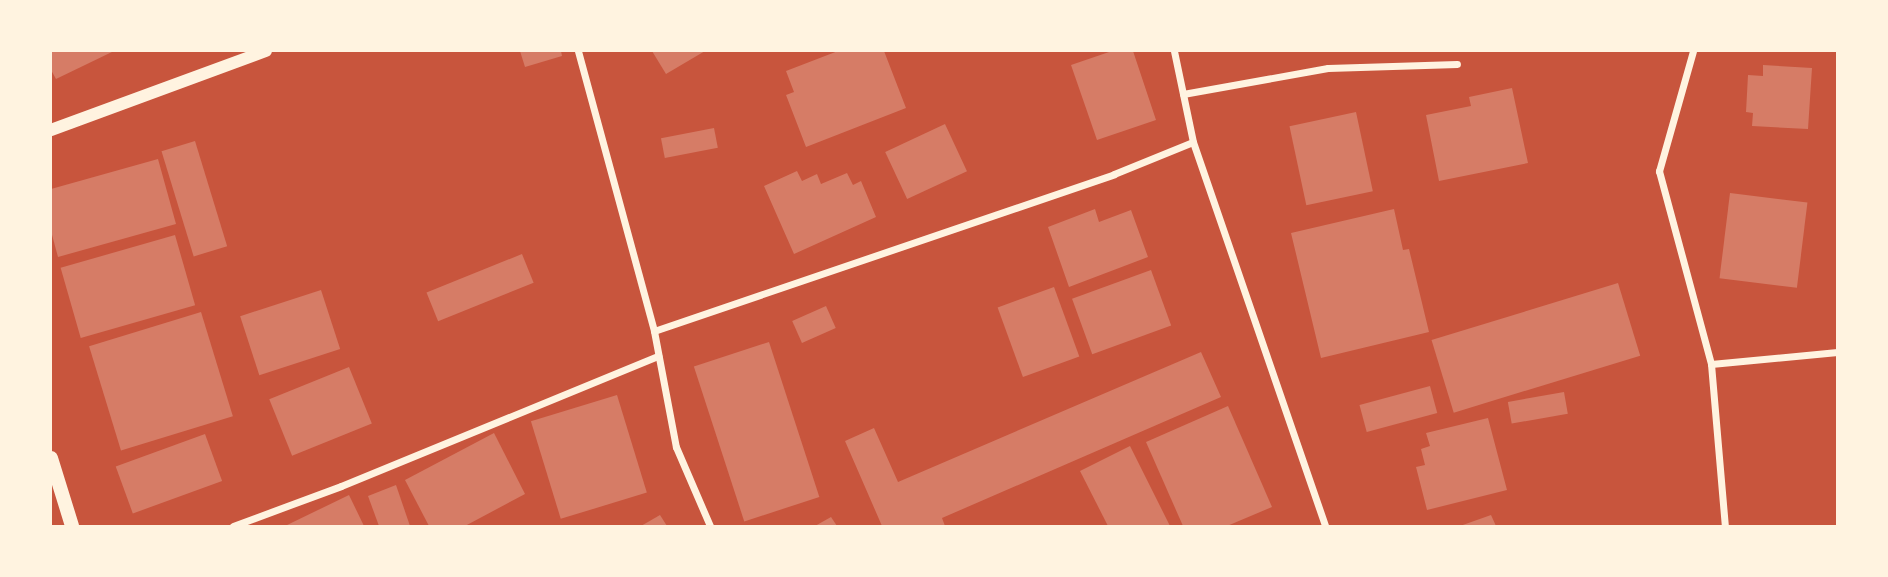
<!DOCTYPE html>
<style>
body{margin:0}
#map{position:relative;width:1888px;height:577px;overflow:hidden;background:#c8553d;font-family:Lato,sans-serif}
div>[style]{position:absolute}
.building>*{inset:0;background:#d67c66;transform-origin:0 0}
.minor>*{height:7px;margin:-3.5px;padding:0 3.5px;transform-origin:3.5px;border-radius:3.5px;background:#fff3e0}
.tertiary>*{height:12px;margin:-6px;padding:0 6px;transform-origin:6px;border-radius:6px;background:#fff3e0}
.secondary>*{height:14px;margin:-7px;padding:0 7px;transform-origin:7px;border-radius:7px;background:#fff3e0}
span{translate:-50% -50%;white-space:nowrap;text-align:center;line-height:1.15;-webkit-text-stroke:5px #fff3e0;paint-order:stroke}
.frame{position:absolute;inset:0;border:52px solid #fff3e0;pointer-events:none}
</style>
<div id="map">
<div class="building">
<i style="clip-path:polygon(51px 51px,114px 51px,56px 79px,51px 70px)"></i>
<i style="clip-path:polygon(520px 51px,561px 51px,562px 56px,525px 67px)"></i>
<i style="clip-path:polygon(652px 51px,705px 51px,666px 74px)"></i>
<i style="clip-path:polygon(838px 51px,884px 51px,906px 108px,806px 147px,786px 95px,794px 92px,786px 71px)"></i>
<i style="clip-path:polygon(1112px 51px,1133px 51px,1156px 120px,1097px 140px,1071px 65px)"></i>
<i style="clip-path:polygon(1763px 65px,1812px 68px,1808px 129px,1752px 126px,1753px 113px,1746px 112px,1748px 75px,1763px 76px)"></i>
<i style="clip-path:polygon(1512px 88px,1528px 163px,1439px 181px,1426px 115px,1471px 106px,1469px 97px)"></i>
<i style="left:1356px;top:112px;width:81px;height:68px;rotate:78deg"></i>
<i style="left:945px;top:124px;width:52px;height:66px;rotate:65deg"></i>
<i style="left:714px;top:128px;width:20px;height:54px;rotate:79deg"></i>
<i style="left:195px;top:141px;width:110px;height:35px;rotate:73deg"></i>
<i style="clip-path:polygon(158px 159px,176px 224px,58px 257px,51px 231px,51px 189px)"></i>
<i style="clip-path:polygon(797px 171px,802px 181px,817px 174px,821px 184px,847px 173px,853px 185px,861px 181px,876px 217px,794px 254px,764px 186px)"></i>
<i style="left:1730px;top:193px;width:78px;height:86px;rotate:7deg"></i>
<i style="clip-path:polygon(1095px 209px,1099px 222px,1131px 210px,1148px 257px,1069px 287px,1048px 227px)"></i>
<i style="clip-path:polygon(1394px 209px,1403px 250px,1409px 249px,1429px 332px,1321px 358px,1291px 233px)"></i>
<i style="left:175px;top:235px;width:73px;height:119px;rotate:74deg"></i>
<i style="left:522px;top:254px;width:31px;height:103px;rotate:68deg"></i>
<i style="left:1151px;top:270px;width:59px;height:84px;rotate:70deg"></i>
<i style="left:1618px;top:283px;width:76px;height:195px;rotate:73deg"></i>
<i style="left:1054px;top:287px;width:74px;height:60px;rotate:70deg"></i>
<i style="left:321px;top:290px;width:62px;height:85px;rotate:72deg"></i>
<i style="left:826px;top:306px;width:24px;height:37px;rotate:66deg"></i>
<i style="left:201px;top:312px;width:109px;height:117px;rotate:73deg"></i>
<i style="left:769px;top:342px;width:163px;height:79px;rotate:72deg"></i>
<i style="clip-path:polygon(1201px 352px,1221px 397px,942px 518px,945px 526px,882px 526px,845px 441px,874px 428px,898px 482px)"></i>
<i style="left:349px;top:367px;width:61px;height:86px;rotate:68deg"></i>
<i style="left:1430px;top:386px;width:28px;height:73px;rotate:75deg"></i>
<i style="left:1564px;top:392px;width:22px;height:57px;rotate:80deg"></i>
<i style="left:617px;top:395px;width:102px;height:90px;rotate:73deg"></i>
<i style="clip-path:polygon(1228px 406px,1272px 507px,1227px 526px,1183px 526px,1146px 442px)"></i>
<i style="clip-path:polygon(1488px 418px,1507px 490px,1427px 510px,1416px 467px,1425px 465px,1421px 449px,1430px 446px,1426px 433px)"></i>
<i style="clip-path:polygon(494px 433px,525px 494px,465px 526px,429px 526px,405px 480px)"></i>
<i style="left:205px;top:434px;width:50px;height:95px;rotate:70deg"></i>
<i style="clip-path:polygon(1130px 446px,1170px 526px,1108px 526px,1080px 471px)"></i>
<i style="clip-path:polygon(396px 485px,410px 526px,379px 526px,368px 496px)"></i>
<i style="clip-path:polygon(349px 495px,364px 526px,285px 526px)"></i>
<i style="clip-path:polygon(660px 515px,667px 526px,641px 526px)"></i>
<i style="clip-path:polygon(1491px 515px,1496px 526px,1460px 526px)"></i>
<i style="clip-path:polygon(831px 517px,837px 526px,815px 526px)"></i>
</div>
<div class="minor">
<i style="left:578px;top:51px;width:290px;rotate:74.8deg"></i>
<i style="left:654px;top:331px;width:118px;rotate:79.3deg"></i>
<i style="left:676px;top:447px;width:86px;rotate:66.7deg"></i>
<i style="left:1174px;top:51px;width:93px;rotate:78.2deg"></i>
<i style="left:1193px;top:142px;width:406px;rotate:71deg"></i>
<i style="left:1693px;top:51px;width:125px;rotate:105.8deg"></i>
<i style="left:1659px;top:171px;width:200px;rotate:74.9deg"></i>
<i style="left:1711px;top:364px;width:163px;rotate:85.1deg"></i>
<i style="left:1183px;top:94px;width:147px;rotate:-10.2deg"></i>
<i style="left:1328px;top:68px;width:129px;rotate:-1.8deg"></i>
<i style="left:654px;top:331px;width:486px;rotate:-18.8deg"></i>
<i style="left:1114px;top:174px;width:85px;rotate:-22.1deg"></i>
<i style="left:1711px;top:364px;width:127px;rotate:-5.4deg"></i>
<i style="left:233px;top:526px;width:115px;rotate:-20.3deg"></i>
<i style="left:341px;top:486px;width:343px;rotate:-22.3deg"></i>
</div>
<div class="tertiary">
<i style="left:51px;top:130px;width:229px;rotate:-20.2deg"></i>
</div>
<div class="secondary">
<i style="left:51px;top:458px;width:71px;rotate:72.8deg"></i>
</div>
<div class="frame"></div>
</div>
